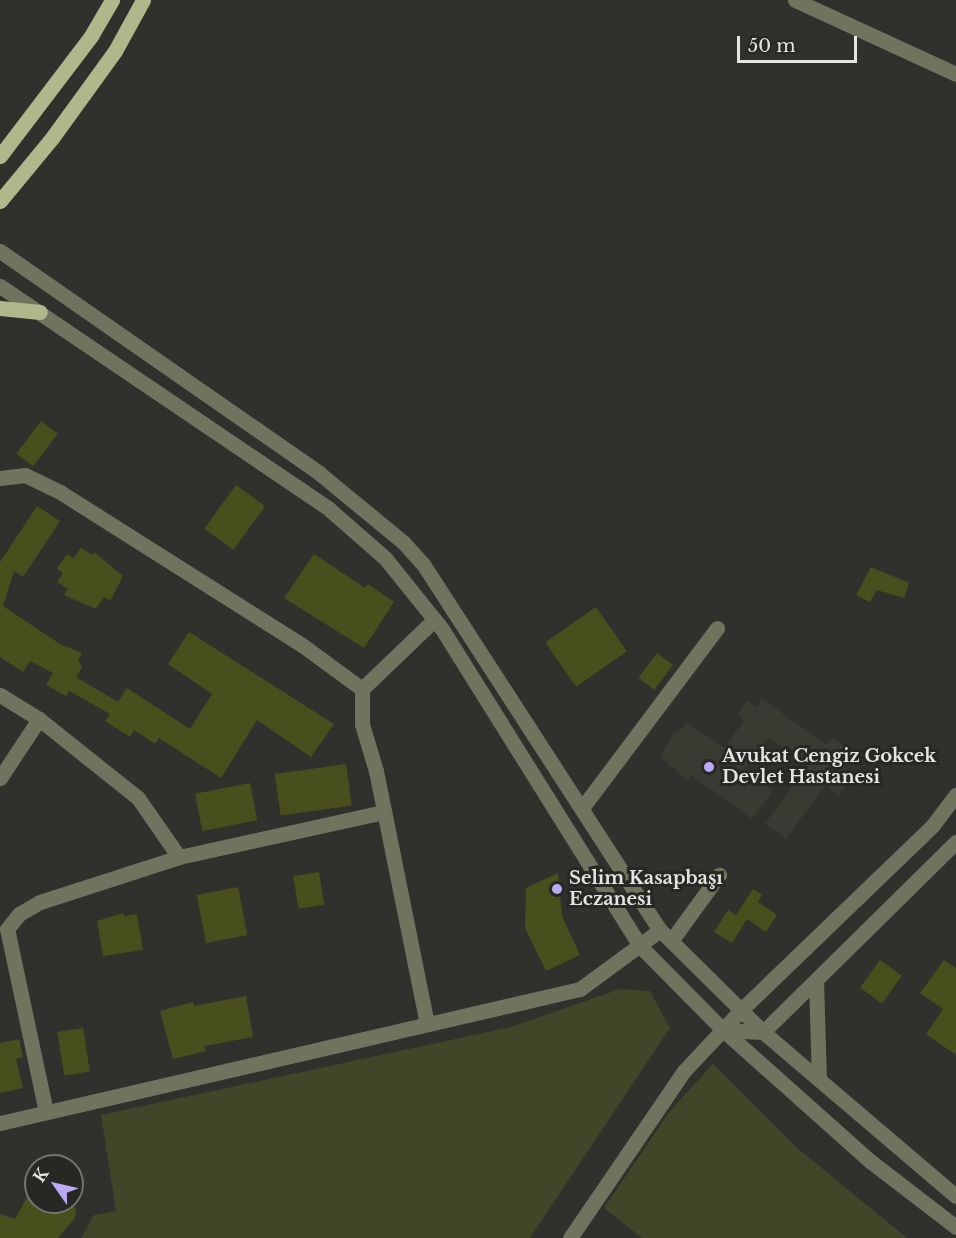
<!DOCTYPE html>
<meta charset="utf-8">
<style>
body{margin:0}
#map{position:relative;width:956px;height:1238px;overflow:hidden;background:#30312d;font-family:"Libre Baskerville",serif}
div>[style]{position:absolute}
.built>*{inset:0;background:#393b32}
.green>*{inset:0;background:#414628}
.building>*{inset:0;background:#484e1c;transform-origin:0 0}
.minor>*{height:15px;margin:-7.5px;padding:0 7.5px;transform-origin:7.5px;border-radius:7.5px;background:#70745f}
.major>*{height:15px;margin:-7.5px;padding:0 7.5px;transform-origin:7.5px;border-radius:7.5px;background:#b0b78b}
.dots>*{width:16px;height:16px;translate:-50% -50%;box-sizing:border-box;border:3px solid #272723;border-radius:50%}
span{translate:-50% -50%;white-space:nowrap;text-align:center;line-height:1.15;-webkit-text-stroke:6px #272723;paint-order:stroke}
.poi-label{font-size:18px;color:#e4e5e2;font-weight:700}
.left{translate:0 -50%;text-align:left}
.north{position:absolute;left:24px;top:1154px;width:60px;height:60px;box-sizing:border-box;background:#272723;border:2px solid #73736f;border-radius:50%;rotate:304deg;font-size:16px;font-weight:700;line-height:24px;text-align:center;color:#e4e5e2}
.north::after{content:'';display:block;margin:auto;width:21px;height:27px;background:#bca9f5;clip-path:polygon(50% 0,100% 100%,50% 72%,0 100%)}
.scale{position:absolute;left:737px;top:36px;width:120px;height:27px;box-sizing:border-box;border:3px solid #e4e5e2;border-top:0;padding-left:8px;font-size:18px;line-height:21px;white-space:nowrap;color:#e4e5e2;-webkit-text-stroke:4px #272723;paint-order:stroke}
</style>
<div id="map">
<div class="built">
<i style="clip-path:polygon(762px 699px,826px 744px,832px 738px,851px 752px,842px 765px,854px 773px,839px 795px,825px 785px,786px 839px,765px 824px,808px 765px,769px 737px,745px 769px,773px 790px,752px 819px,691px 775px,687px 781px,660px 756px,675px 731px,678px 733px,687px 722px,724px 748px,744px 721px,737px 715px,747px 701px,756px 707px)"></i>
</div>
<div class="green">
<i style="clip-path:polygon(620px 989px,650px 991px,670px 1028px,530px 1238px,81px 1238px,94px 1215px,116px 1211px,101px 1115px,511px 1027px)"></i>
<i style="clip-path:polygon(713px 1064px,796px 1147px,907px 1238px,642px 1238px,604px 1208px,670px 1111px)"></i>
</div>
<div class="building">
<i style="left:41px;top:421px;width:21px;height:41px;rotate:37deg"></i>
<i style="left:236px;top:485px;width:36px;height:54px;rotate:36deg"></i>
<i style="clip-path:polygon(37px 506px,60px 521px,23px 577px,14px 571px,3px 606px,60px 644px,82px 653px,78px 660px,82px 667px,76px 677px,118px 702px,127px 688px,190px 729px,212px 694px,168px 664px,189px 632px,334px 724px,311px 757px,257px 720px,221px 778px,159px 738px,155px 744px,134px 730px,130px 737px,105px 721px,110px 714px,69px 691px,66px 696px,46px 685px,53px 673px,30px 661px,23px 672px,0 657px,0 562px)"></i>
<i style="clip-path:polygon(81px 548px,92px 555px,94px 552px,123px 576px,110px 601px,104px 597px,96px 609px,64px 595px,68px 589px,57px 582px,63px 573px,57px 569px,67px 554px,74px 558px)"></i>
<i style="clip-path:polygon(314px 554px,365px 588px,368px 584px,394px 602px,364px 648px,284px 598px)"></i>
<i style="clip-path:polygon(871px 567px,909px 583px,904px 598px,877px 590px,870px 602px,856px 595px)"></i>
<i style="left:596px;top:607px;width:54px;height:62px;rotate:55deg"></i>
<i style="left:657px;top:653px;width:20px;height:31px;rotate:37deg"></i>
<i style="left:346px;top:764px;width:42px;height:72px;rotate:82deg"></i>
<i style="left:250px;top:783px;width:38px;height:56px;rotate:79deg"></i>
<i style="left:319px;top:872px;width:33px;height:26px;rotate:81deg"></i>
<i style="clip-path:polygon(558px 873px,562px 916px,580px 955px,546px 971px,525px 928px,526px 888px)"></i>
<i style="left:238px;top:887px;width:49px;height:42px;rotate:79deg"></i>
<i style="clip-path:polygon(753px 889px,762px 895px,758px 902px,777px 915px,766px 932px,747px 919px,732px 943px,714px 932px,728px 910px,736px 915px)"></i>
<i style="clip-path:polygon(123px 913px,124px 916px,137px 914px,143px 950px,103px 956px,97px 921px)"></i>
<i style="left:880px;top:960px;width:27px;height:34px;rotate:36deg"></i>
<i style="clip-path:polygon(944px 960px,956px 968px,956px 1055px,926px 1034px,943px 1009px,920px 993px)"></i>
<i style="clip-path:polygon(246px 996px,253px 1037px,204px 1046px,206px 1051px,173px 1059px,160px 1011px,193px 1002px,194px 1006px)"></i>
<i style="left:83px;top:1028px;width:44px;height:26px;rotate:81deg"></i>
<i style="clip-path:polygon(19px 1039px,23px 1057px,16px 1059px,23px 1088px,0 1093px,0 1043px)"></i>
<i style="clip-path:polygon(36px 1181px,36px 1202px,69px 1202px,76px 1208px,75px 1218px,58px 1238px,0 1238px,0 1214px,15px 1219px)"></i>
</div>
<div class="minor">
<i style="left:795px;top:0;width:177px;rotate:24.7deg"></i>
<i style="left:0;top:251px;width:389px;rotate:34.8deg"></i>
<i style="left:319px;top:473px;width:109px;rotate:39.4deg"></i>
<i style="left:403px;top:542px;width:30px;rotate:48deg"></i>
<i style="left:423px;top:564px;width:436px;rotate:57.1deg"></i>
<i style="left:660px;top:930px;width:145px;rotate:44.7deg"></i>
<i style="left:763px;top:1032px;width:253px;rotate:40.4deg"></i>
<i style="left:0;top:286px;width:397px;rotate:34.1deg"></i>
<i style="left:329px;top:509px;width:74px;rotate:41.2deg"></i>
<i style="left:385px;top:558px;width:91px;rotate:51.2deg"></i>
<i style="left:442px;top:629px;width:374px;rotate:58deg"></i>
<i style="left:640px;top:946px;width:118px;rotate:45.3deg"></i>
<i style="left:723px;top:1030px;width:197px;rotate:41.7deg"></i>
<i style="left:870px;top:1161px;width:108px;rotate:37.5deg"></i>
<i style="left:0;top:478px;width:25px;rotate:-7deg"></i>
<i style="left:25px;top:475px;width:39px;rotate:26deg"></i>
<i style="left:60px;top:492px;width:286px;rotate:32.3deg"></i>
<i style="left:302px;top:645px;width:74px;rotate:36.3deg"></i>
<i style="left:0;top:695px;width:46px;rotate:31.6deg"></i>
<i style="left:39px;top:719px;width:127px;rotate:38.6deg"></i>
<i style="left:138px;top:798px;width:72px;rotate:55.2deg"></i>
<i style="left:0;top:778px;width:71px;rotate:-56.5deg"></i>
<i style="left:582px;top:808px;width:225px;rotate:-53.1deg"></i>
<i style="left:671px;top:941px;width:82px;rotate:-54deg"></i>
<i style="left:816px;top:980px;width:99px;rotate:88.3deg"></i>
<i style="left:427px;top:1024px;width:258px;rotate:-101.4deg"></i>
<i style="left:376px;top:771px;width:49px;rotate:-106.6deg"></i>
<i style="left:362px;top:724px;width:35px;rotate:-90deg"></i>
<i style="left:362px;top:689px;width:100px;rotate:-43.8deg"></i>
<i style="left:723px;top:1030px;width:40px;rotate:2.9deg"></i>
<i style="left:763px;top:1032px;width:271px;rotate:-44.6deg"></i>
<i style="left:46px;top:1112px;width:187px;rotate:-102deg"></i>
<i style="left:7px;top:929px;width:19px;rotate:-51deg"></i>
<i style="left:19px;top:914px;width:24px;rotate:-30deg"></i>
<i style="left:40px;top:902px;width:146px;rotate:-17.9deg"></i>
<i style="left:179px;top:857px;width:210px;rotate:-12.4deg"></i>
<i style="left:0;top:1123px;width:595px;rotate:-13.01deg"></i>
<i style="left:580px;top:989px;width:99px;rotate:-36.4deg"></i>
<i style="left:570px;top:1238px;width:202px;rotate:-55.7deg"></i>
<i style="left:684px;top:1071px;width:83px;rotate:-46.9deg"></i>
<i style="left:741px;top:1010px;width:267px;rotate:-43.9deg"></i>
<i style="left:933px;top:825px;width:38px;rotate:-53deg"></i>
</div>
<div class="major">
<i style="left:0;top:156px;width:151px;rotate:-52.8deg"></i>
<i style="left:91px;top:36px;width:42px;rotate:-59.7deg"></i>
<i style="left:0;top:201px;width:82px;rotate:-50.5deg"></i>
<i style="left:52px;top:138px;width:107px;rotate:-54.1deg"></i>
<i style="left:115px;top:51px;width:58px;rotate:-61.2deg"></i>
<i style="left:0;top:308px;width:40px;rotate:5.7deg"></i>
</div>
<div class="dots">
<i style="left:709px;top:767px;background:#bca9f5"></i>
<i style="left:557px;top:889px;background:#bca9f5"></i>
</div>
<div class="poi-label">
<span class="left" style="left:722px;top:767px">Avukat Cengiz Gokcek<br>Devlet Hastanesi</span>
<span class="left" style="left:569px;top:889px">Selim Kasapbaşı<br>Eczanesi</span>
</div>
<div class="north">K</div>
<div class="scale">50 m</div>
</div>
